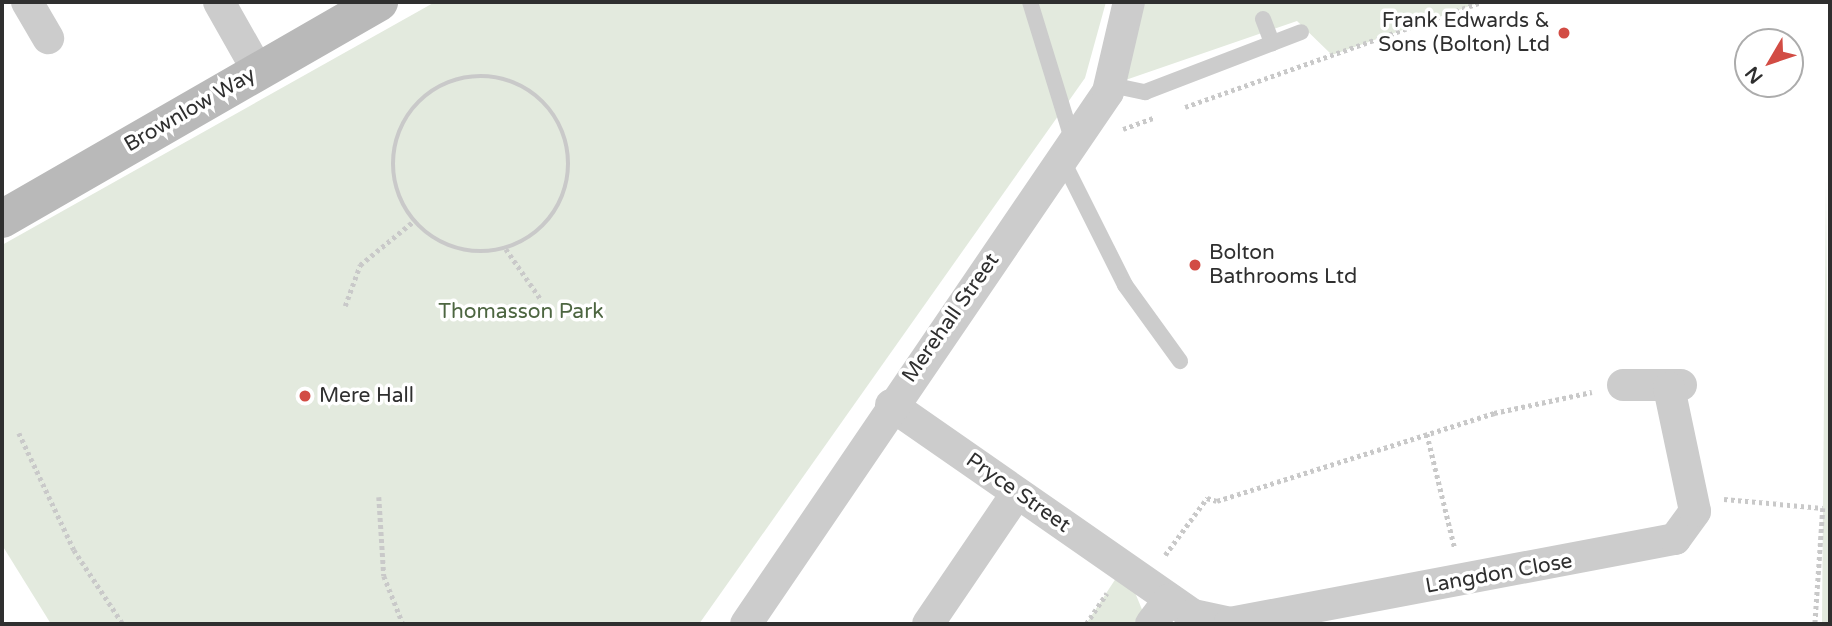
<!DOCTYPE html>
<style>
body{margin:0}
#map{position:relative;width:1832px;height:626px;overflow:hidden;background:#fff;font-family:"Varela Round",sans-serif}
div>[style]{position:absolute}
.green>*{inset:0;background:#e3eade}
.path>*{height:4.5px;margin-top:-2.25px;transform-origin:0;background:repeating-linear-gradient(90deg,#c9c9c9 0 3.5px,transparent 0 7px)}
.path>.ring{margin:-2.25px;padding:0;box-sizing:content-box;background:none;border:4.5px solid #c9c9c9;border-radius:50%}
.lane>*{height:16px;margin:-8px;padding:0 8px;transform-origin:8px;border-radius:8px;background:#ccc}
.street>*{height:32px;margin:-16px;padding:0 16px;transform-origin:16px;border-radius:16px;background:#ccc}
.secondary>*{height:38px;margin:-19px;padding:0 19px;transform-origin:19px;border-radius:19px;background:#b9b9b9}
.dots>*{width:19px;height:19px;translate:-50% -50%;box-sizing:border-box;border:4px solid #fff;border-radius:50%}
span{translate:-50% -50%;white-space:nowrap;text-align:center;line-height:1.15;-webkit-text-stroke:7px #fff;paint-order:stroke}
.poi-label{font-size:21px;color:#2f2f2f}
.right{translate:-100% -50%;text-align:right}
.left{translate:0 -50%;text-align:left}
.street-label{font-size:21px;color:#2f2f2f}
.park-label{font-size:21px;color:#4d6641}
.frame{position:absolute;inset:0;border:4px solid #2f2f2f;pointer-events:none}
.north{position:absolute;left:1734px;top:28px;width:70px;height:70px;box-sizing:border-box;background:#fff;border:2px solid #acacac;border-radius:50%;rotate:231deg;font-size:19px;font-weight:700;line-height:28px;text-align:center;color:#2f2f2f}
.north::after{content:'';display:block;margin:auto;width:24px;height:32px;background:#d24c44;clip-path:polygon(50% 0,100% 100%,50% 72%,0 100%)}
</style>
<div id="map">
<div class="green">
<i style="clip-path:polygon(435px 2px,1106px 2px,1085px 78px,699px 624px,51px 624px,2px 545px,2px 245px)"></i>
<i style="clip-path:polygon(1127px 2px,1481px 2px,1332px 55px,1297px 21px,1111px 85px)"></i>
<i style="clip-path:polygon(1826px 172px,1830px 624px,1822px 624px,1823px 508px)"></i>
<i style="clip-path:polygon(1124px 566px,1148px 624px,1086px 624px)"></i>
</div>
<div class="path">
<i class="ring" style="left:393px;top:76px;width:171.5px;height:171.5px"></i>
<i style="left:1185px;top:107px;width:314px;rotate:-19.5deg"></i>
<i style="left:1123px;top:129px;width:33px;rotate:-20deg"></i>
<i style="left:506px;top:249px;width:63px;rotate:55.3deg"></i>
<i style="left:345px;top:306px;width:44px;rotate:-69.9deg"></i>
<i style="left:360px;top:265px;width:71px;rotate:-39.3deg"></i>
<i style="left:19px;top:433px;width:129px;rotate:64.8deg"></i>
<i style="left:74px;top:550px;width:89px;rotate:56.5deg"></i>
<i style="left:1427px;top:434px;width:118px;rotate:76.3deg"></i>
<i style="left:379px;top:497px;width:79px;rotate:86.4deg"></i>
<i style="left:384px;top:576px;width:52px;rotate:68.4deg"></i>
<i style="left:1724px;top:499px;width:99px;rotate:5.2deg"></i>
<i style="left:1823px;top:508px;width:116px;rotate:93.9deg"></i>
<i style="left:1165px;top:555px;width:71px;rotate:-53.6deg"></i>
<i style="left:1207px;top:498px;width:10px;rotate:17deg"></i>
<i style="left:1217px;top:501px;width:291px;rotate:-17.6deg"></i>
<i style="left:1494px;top:413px;width:100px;rotate:-12.1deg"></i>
<i style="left:1086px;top:624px;width:37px;rotate:-56deg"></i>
</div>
<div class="lane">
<i style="left:1030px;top:2px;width:146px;rotate:72.9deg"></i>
<i style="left:1263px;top:19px;width:26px;rotate:69deg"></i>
<i style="left:1111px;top:85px;width:35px;rotate:12deg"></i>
<i style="left:1145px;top:92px;width:167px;rotate:-21deg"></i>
<i style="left:1062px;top:159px;width:141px;rotate:63.4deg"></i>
<i style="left:1125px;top:285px;width:94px;rotate:54.1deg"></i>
</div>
<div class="street">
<i style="left:27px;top:2px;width:42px;rotate:59.7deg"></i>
<i style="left:219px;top:2px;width:79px;rotate:60.5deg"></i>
<i style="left:1623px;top:385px;width:58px"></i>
<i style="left:891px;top:405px;width:368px;rotate:34.8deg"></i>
<i style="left:1193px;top:615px;width:38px;rotate:12deg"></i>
<i style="left:1230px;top:623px;width:453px;rotate:-10.7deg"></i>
<i style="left:1675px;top:539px;width:34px;rotate:-54deg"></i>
<i style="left:1695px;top:511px;width:126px;rotate:-101.9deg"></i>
<i style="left:746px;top:624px;width:643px;rotate:-55.77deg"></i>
<i style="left:1108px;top:92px;width:92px;rotate:-76.9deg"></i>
<i style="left:928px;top:624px;width:158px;rotate:-55.8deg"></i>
<i style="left:1151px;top:624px;width:31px;rotate:-53deg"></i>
</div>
<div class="secondary">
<i style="left:2px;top:219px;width:435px;rotate:-29.9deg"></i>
</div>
<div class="dots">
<i style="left:1564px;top:33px;background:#d24c44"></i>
<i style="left:1195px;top:265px;background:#d24c44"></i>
<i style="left:305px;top:396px;background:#d24c44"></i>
</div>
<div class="poi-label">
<span class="right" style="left:1550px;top:33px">Frank Edwards &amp;<br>Sons (Bolton) Ltd</span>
<span class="left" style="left:1209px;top:265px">Bolton<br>Bathrooms Ltd</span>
<span class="left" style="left:319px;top:396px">Mere Hall</span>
</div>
<div class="street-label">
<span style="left:190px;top:110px;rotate:-30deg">Brownlow Way</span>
<span style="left:951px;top:318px;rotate:-55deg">Merehall Street</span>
<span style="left:1018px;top:493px;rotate:35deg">Pryce Street</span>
<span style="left:1499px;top:574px;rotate:-10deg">Langdon Close</span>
</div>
<div class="park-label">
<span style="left:521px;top:312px">Thomasson Park</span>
</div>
<div class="frame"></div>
<div class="north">N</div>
</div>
